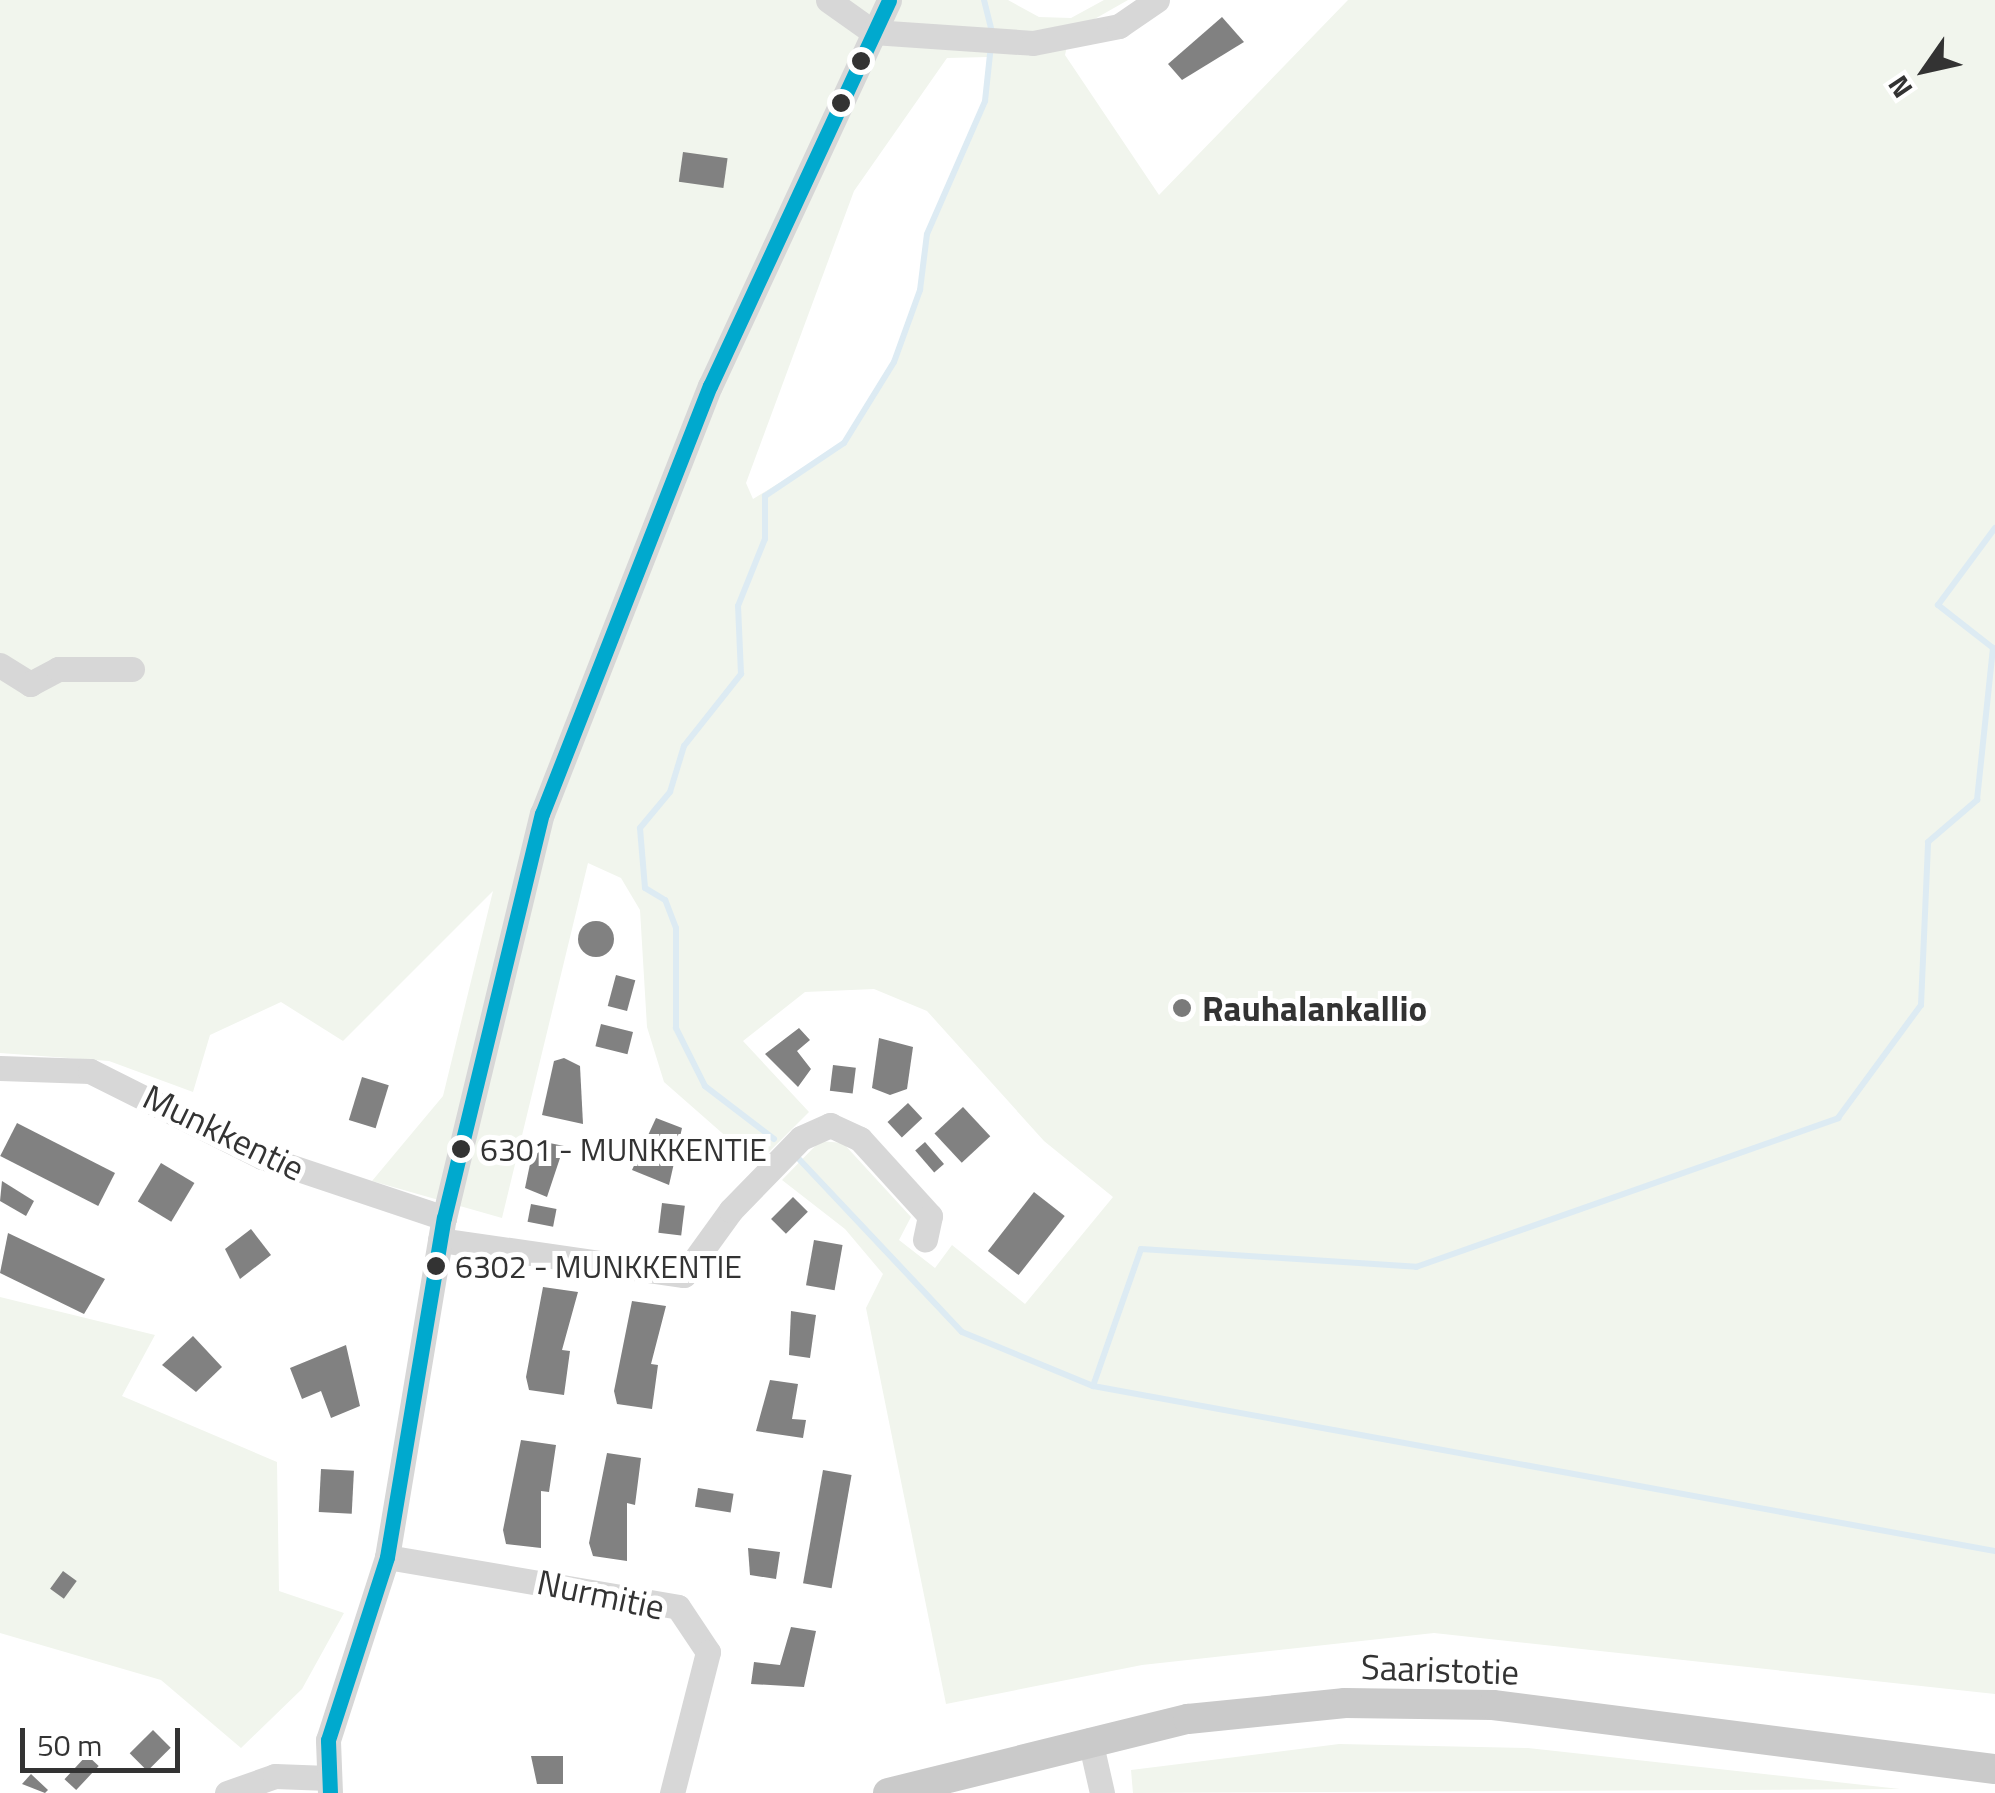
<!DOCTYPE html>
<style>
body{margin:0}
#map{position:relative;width:1995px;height:1793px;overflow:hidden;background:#fff;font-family:"Titillium Web",sans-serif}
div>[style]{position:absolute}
.green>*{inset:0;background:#f1f5ed}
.stream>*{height:6px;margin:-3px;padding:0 3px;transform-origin:3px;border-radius:3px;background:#ddebf3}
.building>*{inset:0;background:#818181;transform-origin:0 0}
.round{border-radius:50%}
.minor>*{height:25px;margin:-12.5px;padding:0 12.5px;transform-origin:12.5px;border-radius:12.5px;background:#d7d7d7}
.major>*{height:30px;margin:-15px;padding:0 15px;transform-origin:15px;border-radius:15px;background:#cacaca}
.bus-1>*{height:15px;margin:-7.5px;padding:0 7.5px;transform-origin:7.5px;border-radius:7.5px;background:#00a9ce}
.dots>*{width:28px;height:28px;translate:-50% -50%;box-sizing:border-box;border:5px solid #fff;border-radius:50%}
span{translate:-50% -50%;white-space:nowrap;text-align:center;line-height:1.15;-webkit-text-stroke:10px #fff;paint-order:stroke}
.bus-label{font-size:32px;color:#333}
.left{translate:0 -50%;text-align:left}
.poi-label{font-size:35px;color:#333;font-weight:700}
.street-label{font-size:35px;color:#333}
.north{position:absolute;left:1875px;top:20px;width:100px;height:100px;-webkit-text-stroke:8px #fff;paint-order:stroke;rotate:236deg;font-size:28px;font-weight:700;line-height:40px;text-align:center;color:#333}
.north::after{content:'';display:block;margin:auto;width:35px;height:45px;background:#333;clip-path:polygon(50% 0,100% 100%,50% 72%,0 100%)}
.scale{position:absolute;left:20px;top:1728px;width:160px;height:45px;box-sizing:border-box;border:5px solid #333;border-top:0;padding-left:12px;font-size:30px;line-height:35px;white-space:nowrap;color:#333;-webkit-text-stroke:8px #fff;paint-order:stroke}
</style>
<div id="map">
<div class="green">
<i style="clip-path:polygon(evenodd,0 0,1008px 0,1039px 17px,1071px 18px,1104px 0,1128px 0,1070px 33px,1065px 55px,1159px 195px,1348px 0,1995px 0,1995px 1694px,1434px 1633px,1142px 1665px,946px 1704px,866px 1308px,883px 1274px,845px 1229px,782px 1180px,820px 1141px,843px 1143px,911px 1217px,899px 1240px,935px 1268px,952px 1245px,1025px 1304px,1113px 1197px,1044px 1141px,927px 1011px,874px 989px,805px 992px,743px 1041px,809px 1112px,764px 1157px,745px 1141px,738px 1147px,664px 1082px,647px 1027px,640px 910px,621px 878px,588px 863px,502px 1218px,372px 1181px,443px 1096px,493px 891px,343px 1041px,281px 1002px,210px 1035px,193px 1092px,109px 1061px,0 1053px,0 0,989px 57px,985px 101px,927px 234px,920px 290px,894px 363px,844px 443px,753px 499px,746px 483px,854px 191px,947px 58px,989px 57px)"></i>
<i style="clip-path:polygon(0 1297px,155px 1335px,122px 1396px,277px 1462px,279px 1591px,344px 1613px,302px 1689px,241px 1748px,161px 1680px,0 1633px)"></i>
<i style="clip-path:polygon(1339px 1744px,1528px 1748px,1900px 1789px,1133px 1793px,1131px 1770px)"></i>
</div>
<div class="stream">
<i style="left:984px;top:0;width:33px;rotate:76deg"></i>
<i style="left:774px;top:1139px;width:87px;rotate:-142.5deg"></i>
<i style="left:705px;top:1086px;width:65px;rotate:-116.6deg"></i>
<i style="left:676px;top:1028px;width:100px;rotate:-90deg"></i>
<i style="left:676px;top:928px;width:30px;rotate:-111deg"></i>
<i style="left:665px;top:900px;width:23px;rotate:-149deg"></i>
<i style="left:645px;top:888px;width:60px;rotate:-94.8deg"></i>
<i style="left:640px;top:828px;width:47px;rotate:-50.2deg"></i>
<i style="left:670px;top:792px;width:48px;rotate:-73.1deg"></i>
<i style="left:684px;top:746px;width:92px;rotate:-51.6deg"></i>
<i style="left:741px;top:674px;width:68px;rotate:-92.5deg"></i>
<i style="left:738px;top:606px;width:72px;rotate:-68.1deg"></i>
<i style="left:765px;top:539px;width:43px;rotate:-90deg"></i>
<i style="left:765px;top:496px;width:95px;rotate:-33.9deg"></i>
<i style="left:844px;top:443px;width:95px;rotate:-58.3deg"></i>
<i style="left:894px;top:362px;width:77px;rotate:-70.1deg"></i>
<i style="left:920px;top:290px;width:56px;rotate:-82.9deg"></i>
<i style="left:927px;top:234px;width:145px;rotate:-66.4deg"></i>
<i style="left:985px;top:101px;width:56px;rotate:-83.9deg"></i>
<i style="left:798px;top:1158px;width:239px;rotate:46.7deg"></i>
<i style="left:962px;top:1332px;width:142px;rotate:22.4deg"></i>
<i style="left:1093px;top:1386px;width:917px;rotate:10.37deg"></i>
<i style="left:1093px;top:1386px;width:145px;rotate:-70.7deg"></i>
<i style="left:1141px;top:1249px;width:276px;rotate:3.7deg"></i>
<i style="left:1416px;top:1267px;width:448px;rotate:-19.4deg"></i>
<i style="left:1838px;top:1118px;width:140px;rotate:-53.7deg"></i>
<i style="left:1921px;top:1005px;width:163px;rotate:-87.5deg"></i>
<i style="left:1928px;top:842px;width:65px;rotate:-40.6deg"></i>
<i style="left:1977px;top:800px;width:153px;rotate:-84deg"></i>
<i style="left:1993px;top:648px;width:70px;rotate:-142deg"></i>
<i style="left:1938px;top:605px;width:96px;rotate:-53.5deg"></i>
</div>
<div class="building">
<i style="clip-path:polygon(1222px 17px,1244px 42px,1182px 80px,1168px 64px)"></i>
<i style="left:683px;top:152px;width:45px;height:30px;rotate:8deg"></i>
<i class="round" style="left:578px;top:921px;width:36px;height:36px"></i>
<i style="left:616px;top:975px;width:20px;height:32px;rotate:15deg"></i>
<i style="left:601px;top:1024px;width:33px;height:23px;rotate:14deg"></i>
<i style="clip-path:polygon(799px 1028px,810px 1040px,797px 1051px,811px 1069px,798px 1087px,765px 1054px)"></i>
<i style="clip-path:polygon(879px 1038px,913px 1047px,907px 1089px,890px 1095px,872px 1088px)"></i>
<i style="clip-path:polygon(564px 1058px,580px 1066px,583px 1124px,542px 1115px,554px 1061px)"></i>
<i style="left:833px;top:1065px;width:23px;height:26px;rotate:7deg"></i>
<i style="left:362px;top:1077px;width:28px;height:45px;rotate:17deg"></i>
<i style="left:908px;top:1103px;width:21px;height:28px;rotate:47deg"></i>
<i style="left:963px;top:1107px;width:40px;height:39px;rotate:47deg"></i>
<i style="clip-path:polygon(656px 1118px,682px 1128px,669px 1185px,632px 1170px)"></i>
<i style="left:17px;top:1123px;width:110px;height:37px;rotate:27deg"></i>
<i style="clip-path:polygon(535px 1140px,564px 1146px,547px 1197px,525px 1188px)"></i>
<i style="left:925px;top:1142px;width:29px;height:13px;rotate:49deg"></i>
<i style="left:161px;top:1163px;width:39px;height:45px;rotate:31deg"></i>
<i style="clip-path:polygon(2px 1181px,34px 1201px,26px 1216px,0 1201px)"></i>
<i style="left:1034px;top:1192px;width:39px;height:75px;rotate:38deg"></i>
<i style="left:793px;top:1197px;width:21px;height:31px;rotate:45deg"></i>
<i style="left:662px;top:1203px;width:23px;height:30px;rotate:7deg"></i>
<i style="left:531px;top:1204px;width:26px;height:18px;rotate:11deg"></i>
<i style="clip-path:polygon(251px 1229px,271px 1255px,240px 1279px,225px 1249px)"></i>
<i style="clip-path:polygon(8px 1233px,105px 1279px,84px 1314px,0 1273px)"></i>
<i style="left:814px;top:1240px;width:29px;height:46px;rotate:10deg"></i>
<i style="clip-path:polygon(543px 1287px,578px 1292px,562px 1350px,570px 1351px,564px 1395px,529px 1390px,526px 1377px)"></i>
<i style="clip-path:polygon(632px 1301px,666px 1306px,651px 1364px,658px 1365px,652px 1409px,617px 1404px,614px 1391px)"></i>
<i style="clip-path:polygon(791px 1311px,816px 1315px,810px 1358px,789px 1355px)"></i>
<i style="clip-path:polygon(193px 1336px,222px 1367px,196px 1392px,162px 1365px)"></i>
<i style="clip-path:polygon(346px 1345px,360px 1406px,331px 1418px,321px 1391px,302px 1399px,290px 1368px)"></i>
<i style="clip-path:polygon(770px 1380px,798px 1384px,792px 1419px,806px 1420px,803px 1438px,756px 1431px)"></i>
<i style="clip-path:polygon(521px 1440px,556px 1445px,549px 1492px,541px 1491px,541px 1548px,506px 1544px,503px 1530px)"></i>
<i style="clip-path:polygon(607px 1453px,641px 1458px,635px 1505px,627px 1503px,627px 1561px,593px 1556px,589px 1543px)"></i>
<i style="left:321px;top:1469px;width:33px;height:43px;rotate:3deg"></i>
<i style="left:823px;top:1470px;width:29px;height:115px;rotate:10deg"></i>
<i style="left:698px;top:1488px;width:36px;height:19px;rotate:9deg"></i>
<i style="clip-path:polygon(748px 1548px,780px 1552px,776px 1579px,750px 1575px)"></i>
<i style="left:63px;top:1571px;width:17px;height:22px;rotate:36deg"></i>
<i style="clip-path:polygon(791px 1627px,816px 1631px,804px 1687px,751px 1684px,754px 1662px,780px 1665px)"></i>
<i style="left:153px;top:1730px;width:25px;height:33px;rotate:45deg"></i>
<i style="left:87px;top:1755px;width:16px;height:33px;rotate:43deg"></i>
<i style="clip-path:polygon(531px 1756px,563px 1756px,563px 1784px,537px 1784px)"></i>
<i style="clip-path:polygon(31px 1774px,48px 1790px,45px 1793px,22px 1784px)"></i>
</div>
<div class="minor">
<i style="left:828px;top:0;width:55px;rotate:35.4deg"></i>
<i style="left:873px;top:32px;width:160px;rotate:3.9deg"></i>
<i style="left:1033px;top:43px;width:88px;rotate:-11.2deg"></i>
<i style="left:1119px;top:26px;width:46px;rotate:-34.4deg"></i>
<i style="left:0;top:665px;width:36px;rotate:32deg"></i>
<i style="left:30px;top:684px;width:32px;rotate:-28deg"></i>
<i style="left:58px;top:669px;width:74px"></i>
<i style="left:0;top:1068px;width:90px;rotate:1.9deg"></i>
<i style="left:90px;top:1071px;width:192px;rotate:26.6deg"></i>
<i style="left:262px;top:1157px;width:192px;rotate:18.5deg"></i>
<i style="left:440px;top:1240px;width:246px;rotate:8.2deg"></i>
<i style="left:684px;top:1275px;width:80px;rotate:-54.1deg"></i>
<i style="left:731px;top:1210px;width:100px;rotate:-45.8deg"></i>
<i style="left:801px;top:1138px;width:32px;rotate:-24deg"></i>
<i style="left:830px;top:1125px;width:33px;rotate:25deg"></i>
<i style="left:860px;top:1139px;width:104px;rotate:47.7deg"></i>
<i style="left:930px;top:1216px;width:24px;rotate:102deg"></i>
<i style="left:387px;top:1557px;width:295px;rotate:9.7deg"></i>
<i style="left:678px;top:1607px;width:54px;rotate:56.3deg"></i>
<i style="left:708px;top:1652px;width:146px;rotate:104.3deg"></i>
<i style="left:1090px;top:1740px;width:54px;rotate:77.2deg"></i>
<i style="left:227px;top:1793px;width:51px;rotate:-19.5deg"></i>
<i style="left:275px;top:1776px;width:53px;rotate:2.2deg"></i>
<i style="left:330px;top:1793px;width:53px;rotate:-92.2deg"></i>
<i style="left:328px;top:1740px;width:192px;rotate:-72.1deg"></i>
<i style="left:387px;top:1557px;width:344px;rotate:-80.5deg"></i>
<i style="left:444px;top:1218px;width:416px;rotate:-76.4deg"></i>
<i style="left:542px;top:814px;width:460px;rotate:-68.6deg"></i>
<i style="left:710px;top:386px;width:425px;rotate:-65.1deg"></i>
</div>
<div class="major">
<i style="left:888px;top:1793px;width:309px;rotate:-13.9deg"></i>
<i style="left:1188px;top:1719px;width:158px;rotate:-5.8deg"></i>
<i style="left:1345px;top:1703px;width:148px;rotate:0.8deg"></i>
<i style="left:1493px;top:1705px;width:506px;rotate:7.27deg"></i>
</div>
<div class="bus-1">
<i style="left:330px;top:1793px;width:53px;rotate:-92.2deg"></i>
<i style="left:328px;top:1740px;width:192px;rotate:-72.1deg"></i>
<i style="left:387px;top:1557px;width:344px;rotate:-80.5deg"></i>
<i style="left:444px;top:1218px;width:416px;rotate:-76.4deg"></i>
<i style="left:542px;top:814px;width:460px;rotate:-68.6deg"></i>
<i style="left:710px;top:386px;width:425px;rotate:-65.1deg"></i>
</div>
<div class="dots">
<i style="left:861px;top:61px;background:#333"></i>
<i style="left:841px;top:103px;background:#333"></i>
<i style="left:1182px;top:1008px;background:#7a7a7a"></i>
<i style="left:461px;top:1149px;background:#333"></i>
<i style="left:436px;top:1266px;background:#333"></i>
</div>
<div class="bus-label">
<span class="left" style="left:480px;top:1149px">6301 - MUNKKENTIE</span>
<span class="left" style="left:455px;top:1266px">6302 - MUNKKENTIE</span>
</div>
<div class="poi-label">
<span class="left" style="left:1202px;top:1008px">Rauhalankallio</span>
</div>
<div class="street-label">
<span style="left:224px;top:1132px;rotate:26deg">Munkkentie</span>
<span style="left:601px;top:1594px;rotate:12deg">Nurmitie</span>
<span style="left:1440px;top:1669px;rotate:2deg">Saaristotie</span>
</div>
<div class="north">N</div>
<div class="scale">50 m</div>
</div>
